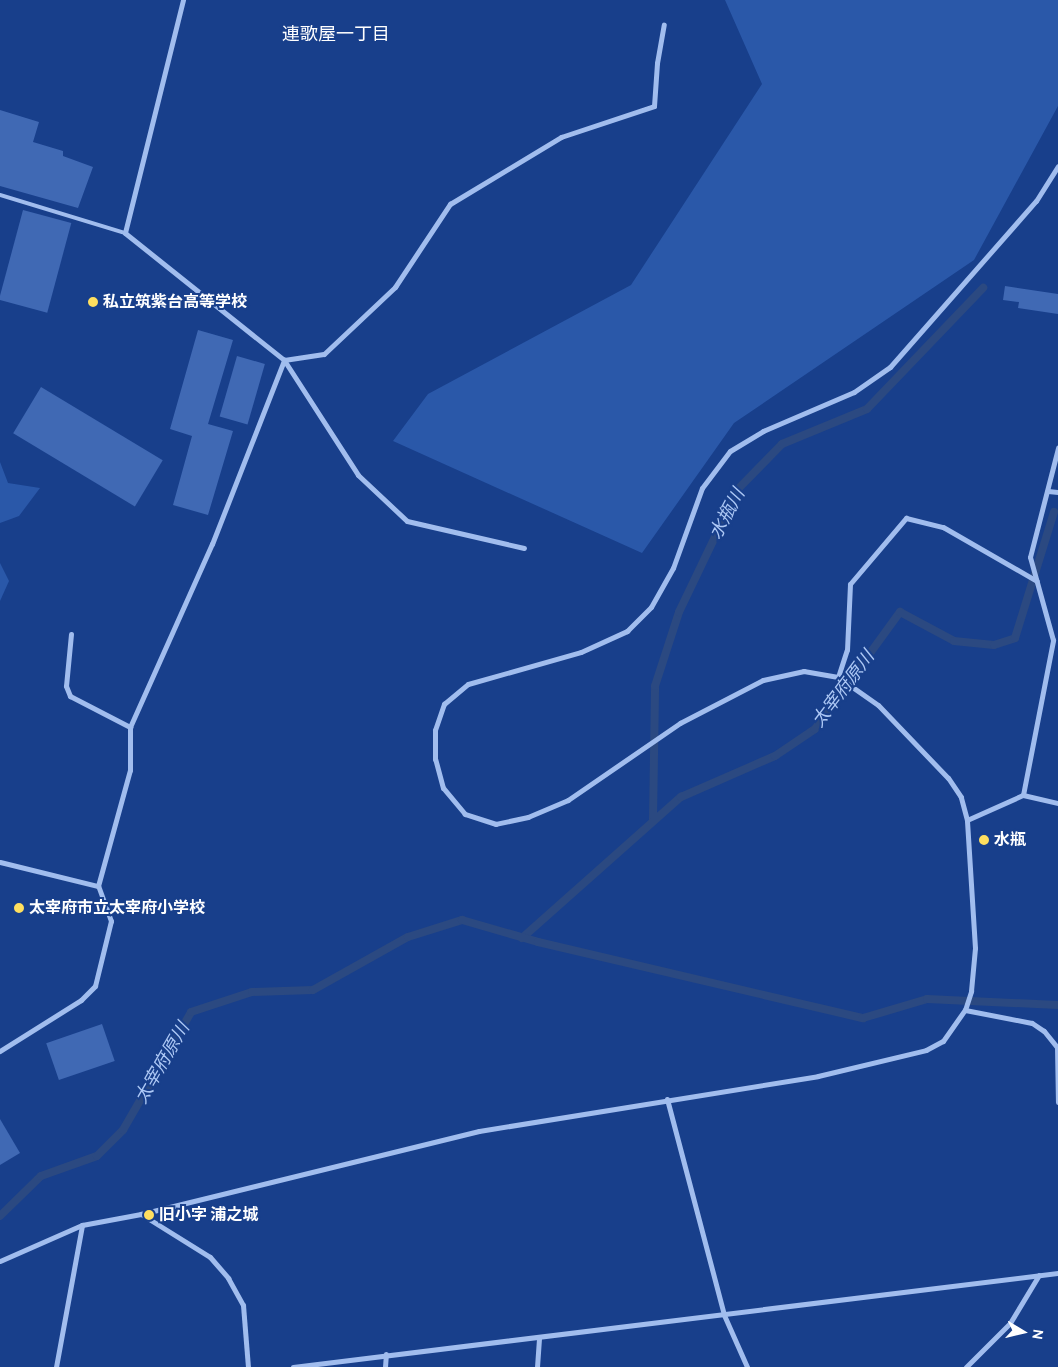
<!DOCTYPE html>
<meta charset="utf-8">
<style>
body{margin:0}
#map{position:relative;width:1058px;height:1367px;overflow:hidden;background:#183f8b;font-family:Cabin,"Noto Sans JP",sans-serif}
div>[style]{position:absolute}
.green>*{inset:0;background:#2a58a9}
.stream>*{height:8px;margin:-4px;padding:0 4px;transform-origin:4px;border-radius:4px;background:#2b4981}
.building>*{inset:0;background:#4069b4;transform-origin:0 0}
.service>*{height:4px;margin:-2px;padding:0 2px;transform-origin:2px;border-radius:2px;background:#a1bdee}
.minor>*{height:5px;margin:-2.5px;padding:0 2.5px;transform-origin:2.5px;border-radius:2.5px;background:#a1bdee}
.dots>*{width:14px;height:14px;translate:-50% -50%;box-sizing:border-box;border:2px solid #183f8b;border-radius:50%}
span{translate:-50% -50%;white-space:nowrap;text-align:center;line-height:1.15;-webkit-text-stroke:4px #183f8b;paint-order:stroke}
.poi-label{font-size:16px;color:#fff;font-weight:700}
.left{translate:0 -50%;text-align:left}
.neighbourhood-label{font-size:18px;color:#fff}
.water-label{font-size:18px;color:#adc8f5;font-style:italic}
.north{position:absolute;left:998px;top:1307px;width:50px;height:50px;-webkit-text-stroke:4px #183f8b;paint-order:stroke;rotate:99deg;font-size:14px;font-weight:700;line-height:20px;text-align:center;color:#fff}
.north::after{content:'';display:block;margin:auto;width:18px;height:22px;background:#fff;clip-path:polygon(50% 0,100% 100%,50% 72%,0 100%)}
</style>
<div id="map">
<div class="green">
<i style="clip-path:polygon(725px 0,1058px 0,1058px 106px,974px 260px,734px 423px,642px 553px,393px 441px,428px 394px,631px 285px,762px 84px)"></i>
<i style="clip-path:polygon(0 462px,8px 483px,40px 488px,19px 516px,0 523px)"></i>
<i style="clip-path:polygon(0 563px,9px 581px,0 601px)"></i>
</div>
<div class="stream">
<i style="left:653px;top:819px;width:133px;rotate:-89.1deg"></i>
<i style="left:655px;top:686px;width:78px;rotate:-72deg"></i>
<i style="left:679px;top:612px;width:136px;rotate:-64.4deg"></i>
<i style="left:738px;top:489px;width:63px;rotate:-45.6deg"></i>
<i style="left:782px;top:444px;width:92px;rotate:-22.4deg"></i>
<i style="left:867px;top:409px;width:168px;rotate:-46.2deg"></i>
<i style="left:522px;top:938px;width:213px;rotate:-41.6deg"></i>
<i style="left:681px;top:797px;width:103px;rotate:-23.6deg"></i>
<i style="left:775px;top:756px;width:48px;rotate:-34deg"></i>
<i style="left:815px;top:729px;width:145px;rotate:-54deg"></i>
<i style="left:900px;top:612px;width:61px;rotate:28.2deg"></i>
<i style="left:954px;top:641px;width:40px;rotate:5.7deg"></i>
<i style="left:994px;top:645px;width:22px;rotate:-18deg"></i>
<i style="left:1015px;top:638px;width:132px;rotate:-72.8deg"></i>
<i style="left:0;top:1216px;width:57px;rotate:-44.3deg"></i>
<i style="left:41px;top:1176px;width:59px;rotate:-19.7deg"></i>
<i style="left:97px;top:1156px;width:37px;rotate:-45deg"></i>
<i style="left:123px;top:1130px;width:136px;rotate:-60deg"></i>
<i style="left:191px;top:1012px;width:64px;rotate:-18.2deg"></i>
<i style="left:252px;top:992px;width:61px;rotate:-1.9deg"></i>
<i style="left:313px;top:990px;width:109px;rotate:-29.2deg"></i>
<i style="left:408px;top:937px;width:57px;rotate:-17.5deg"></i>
<i style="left:462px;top:920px;width:79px;rotate:16.1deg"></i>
<i style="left:538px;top:942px;width:334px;rotate:13.2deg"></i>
<i style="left:863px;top:1018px;width:67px;rotate:-16.5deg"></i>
<i style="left:927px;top:999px;width:131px;rotate:2.6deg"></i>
</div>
<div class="building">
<i style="clip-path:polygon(0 110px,39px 122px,33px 142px,63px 151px,63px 156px,93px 167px,78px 208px,0 186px)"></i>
<i style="left:23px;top:210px;width:50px;height:93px;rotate:15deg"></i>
<i style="clip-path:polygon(1005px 286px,1058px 294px,1058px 314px,1018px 308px,1019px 302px,1003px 300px)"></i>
<i style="clip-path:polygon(198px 330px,233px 340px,208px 424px,233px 431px,208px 515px,173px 505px,192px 436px,170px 429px)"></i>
<i style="left:237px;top:356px;width:29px;height:63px;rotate:16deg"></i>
<i style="left:41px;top:387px;width:142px;height:54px;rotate:31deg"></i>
<i style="left:102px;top:1024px;width:39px;height:59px;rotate:71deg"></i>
<i style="clip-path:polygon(0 1119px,20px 1153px,0 1165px)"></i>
</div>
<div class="service">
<i style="left:0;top:195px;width:131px;rotate:16.9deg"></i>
</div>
<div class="minor">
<i style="left:183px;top:0;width:240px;rotate:104deg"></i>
<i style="left:125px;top:233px;width:203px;rotate:38.6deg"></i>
<i style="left:284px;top:360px;width:137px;rotate:57.2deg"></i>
<i style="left:358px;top:475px;width:67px;rotate:43.2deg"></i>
<i style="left:407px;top:521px;width:120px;rotate:13deg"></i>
<i style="left:1048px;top:491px;width:10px;rotate:6deg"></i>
<i style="left:71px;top:634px;width:52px;rotate:95.5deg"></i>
<i style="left:66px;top:686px;width:11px;rotate:68deg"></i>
<i style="left:70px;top:696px;width:68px;rotate:27.3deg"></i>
<i style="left:838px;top:677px;width:28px;rotate:-72deg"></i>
<i style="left:847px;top:650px;width:66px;rotate:-87.4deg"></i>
<i style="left:850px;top:584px;width:87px;rotate:-49.7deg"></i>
<i style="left:906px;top:518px;width:38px;rotate:14deg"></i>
<i style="left:943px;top:527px;width:108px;rotate:29.9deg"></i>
<i style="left:1023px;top:795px;width:158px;rotate:-79deg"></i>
<i style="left:1053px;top:640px;width:86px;rotate:-105.5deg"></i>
<i style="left:1030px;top:557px;width:113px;rotate:-75.6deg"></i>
<i style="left:967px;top:820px;width:61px;rotate:-24.1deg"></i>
<i style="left:1023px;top:795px;width:36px;rotate:13deg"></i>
<i style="left:0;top:862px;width:101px;rotate:13.8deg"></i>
<i style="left:965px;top:1010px;width:68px;rotate:11deg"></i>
<i style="left:1032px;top:1023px;width:14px;rotate:34deg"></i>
<i style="left:1044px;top:1031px;width:21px;rotate:51deg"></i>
<i style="left:1057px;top:1047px;width:55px;rotate:89deg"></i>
<i style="left:0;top:1051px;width:96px;rotate:-32.2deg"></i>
<i style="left:81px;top:1000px;width:20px;rotate:-45deg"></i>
<i style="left:95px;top:986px;width:67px;rotate:-76.2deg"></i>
<i style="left:111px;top:921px;width:37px;rotate:-110deg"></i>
<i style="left:98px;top:886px;width:120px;rotate:-74.6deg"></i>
<i style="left:130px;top:770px;width:43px;rotate:-90deg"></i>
<i style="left:130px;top:727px;width:201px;rotate:-65.9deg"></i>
<i style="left:212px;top:544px;width:198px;rotate:-68.6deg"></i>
<i style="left:284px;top:360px;width:40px;rotate:-8.5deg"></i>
<i style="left:324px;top:354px;width:98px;rotate:-43.3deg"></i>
<i style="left:395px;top:287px;width:100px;rotate:-56.5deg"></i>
<i style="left:450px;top:204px;width:130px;rotate:-31.1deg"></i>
<i style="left:561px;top:137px;width:98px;rotate:-18.4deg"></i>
<i style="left:654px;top:106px;width:43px;rotate:-86deg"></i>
<i style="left:657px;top:63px;width:39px;rotate:-80deg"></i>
<i style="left:667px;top:1099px;width:223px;rotate:75.2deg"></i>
<i style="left:724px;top:1315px;width:57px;rotate:66.1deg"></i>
<i style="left:141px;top:1214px;width:81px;rotate:31.9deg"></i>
<i style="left:210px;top:1257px;width:28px;rotate:49deg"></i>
<i style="left:228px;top:1278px;width:31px;rotate:61deg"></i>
<i style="left:243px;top:1305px;width:62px;rotate:85.4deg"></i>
<i style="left:0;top:1261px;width:90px;rotate:-23.7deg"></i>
<i style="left:82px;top:1225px;width:60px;rotate:-10.6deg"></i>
<i style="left:141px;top:1214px;width:348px;rotate:-13.8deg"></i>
<i style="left:479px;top:1131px;width:343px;rotate:-9.2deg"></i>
<i style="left:818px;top:1076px;width:111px;rotate:-13.5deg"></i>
<i style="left:926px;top:1050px;width:19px;rotate:-28deg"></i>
<i style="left:943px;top:1041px;width:38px;rotate:-55deg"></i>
<i style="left:965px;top:1010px;width:20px;rotate:-72deg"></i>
<i style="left:971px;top:991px;width:43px;rotate:-84.7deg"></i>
<i style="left:975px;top:948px;width:128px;rotate:-93.6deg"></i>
<i style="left:967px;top:820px;width:24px;rotate:-105deg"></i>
<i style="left:961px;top:797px;width:23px;rotate:-124deg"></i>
<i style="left:948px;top:778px;width:101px;rotate:-133.8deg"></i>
<i style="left:878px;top:705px;width:49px;rotate:-145deg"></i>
<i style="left:838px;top:677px;width:35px;rotate:-170deg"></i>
<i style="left:804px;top:671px;width:42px;rotate:167.6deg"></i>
<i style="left:763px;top:680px;width:93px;rotate:152.6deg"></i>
<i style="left:680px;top:723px;width:136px;rotate:145.5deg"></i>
<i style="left:568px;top:800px;width:43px;rotate:157deg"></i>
<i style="left:528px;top:817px;width:33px;rotate:168deg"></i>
<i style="left:496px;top:824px;width:33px;rotate:-162deg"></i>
<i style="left:465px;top:814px;width:34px;rotate:-130deg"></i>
<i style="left:443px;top:788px;width:30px;rotate:-105deg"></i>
<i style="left:435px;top:759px;width:29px;rotate:-90deg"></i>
<i style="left:435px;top:730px;width:28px;rotate:-71deg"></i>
<i style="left:444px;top:704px;width:31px;rotate:-40deg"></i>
<i style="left:468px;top:684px;width:117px;rotate:-15.8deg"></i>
<i style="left:581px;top:652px;width:51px;rotate:-24.5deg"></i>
<i style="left:627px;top:631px;width:34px;rotate:-45deg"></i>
<i style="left:651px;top:607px;width:45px;rotate:-60.6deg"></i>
<i style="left:673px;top:568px;width:85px;rotate:-70.1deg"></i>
<i style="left:702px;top:488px;width:46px;rotate:-52.9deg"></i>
<i style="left:730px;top:451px;width:39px;rotate:-31deg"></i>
<i style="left:763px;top:431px;width:99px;rotate:-23.2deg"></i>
<i style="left:854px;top:392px;width:44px;rotate:-34.8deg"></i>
<i style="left:890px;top:367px;width:221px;rotate:-48.7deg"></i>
<i style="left:1036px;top:201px;width:41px;rotate:-57.8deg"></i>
<i style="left:56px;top:1367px;width:144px;rotate:-79.6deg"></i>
<i style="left:293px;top:1367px;width:771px;rotate:-7.01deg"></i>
<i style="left:385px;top:1367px;width:13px;rotate:-86deg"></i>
<i style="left:537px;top:1367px;width:29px;rotate:-86deg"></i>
<i style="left:966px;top:1367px;width:62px;rotate:-45deg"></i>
<i style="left:1010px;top:1323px;width:56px;rotate:-58.9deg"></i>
</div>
<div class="dots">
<i style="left:93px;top:302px;background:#ffdf5f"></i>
<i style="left:984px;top:840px;background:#ffdf5f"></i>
<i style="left:19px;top:908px;background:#ffdf5f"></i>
<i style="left:149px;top:1215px;background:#ffdf5f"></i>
</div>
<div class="poi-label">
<span class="left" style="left:103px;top:302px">私立筑紫台高等学校</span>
<span class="left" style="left:994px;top:840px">水瓶</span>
<span class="left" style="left:29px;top:908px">太宰府市立太宰府小学校</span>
<span class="left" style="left:159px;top:1215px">旧小字 浦之城</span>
</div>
<div class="neighbourhood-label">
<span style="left:336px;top:34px">連歌屋一丁目</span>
</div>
<div class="water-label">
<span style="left:727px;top:514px;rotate:-62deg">水瓶川</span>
<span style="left:843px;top:689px;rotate:-53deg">太宰府原川</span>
<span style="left:162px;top:1063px;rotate:-60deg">太宰府原川</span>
</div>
<div class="north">N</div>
</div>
